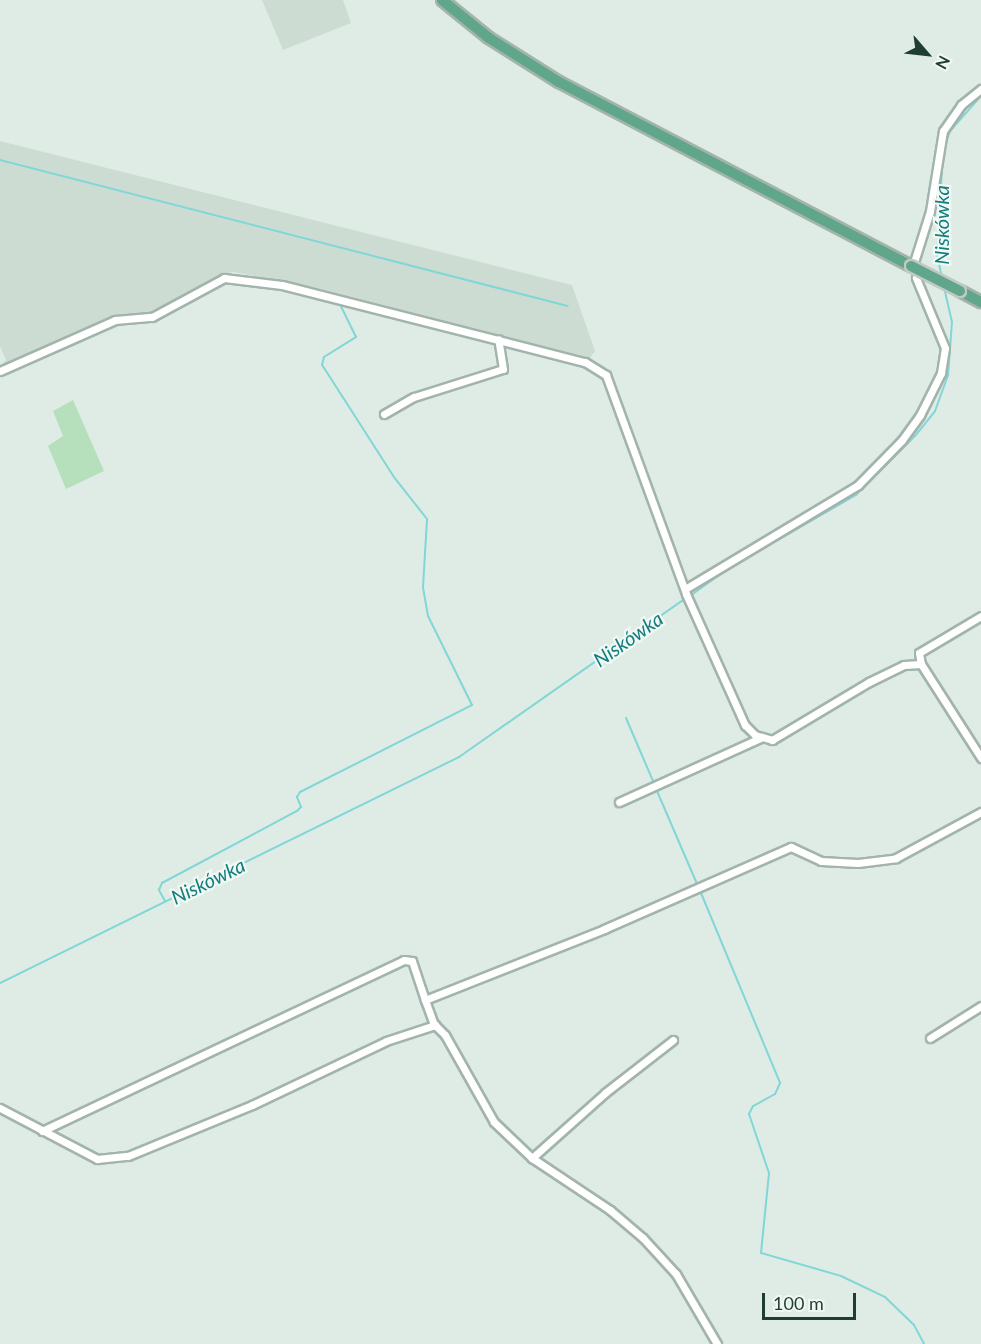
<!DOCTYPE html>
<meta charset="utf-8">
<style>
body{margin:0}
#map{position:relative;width:981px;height:1344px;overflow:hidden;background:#dfece5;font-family:Lato,sans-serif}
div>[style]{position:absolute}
.built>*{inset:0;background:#cddcd3}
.green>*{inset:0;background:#b6e0bb}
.stream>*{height:2px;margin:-1px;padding:0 1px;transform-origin:1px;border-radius:1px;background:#81d6d7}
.roads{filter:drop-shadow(2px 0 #a2b4ab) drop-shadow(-2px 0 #a2b4ab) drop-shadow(0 2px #a2b4ab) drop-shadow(0 -2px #a2b4ab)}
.minor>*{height:7px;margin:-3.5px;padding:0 3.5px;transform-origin:3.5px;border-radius:3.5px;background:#fff}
.primary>*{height:10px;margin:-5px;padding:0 5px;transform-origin:5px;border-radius:5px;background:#5fa68a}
.bridges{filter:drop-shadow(2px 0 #c0c9c5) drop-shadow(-2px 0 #c0c9c5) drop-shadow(0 2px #c0c9c5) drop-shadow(0 -2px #c0c9c5)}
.primary-bridge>*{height:10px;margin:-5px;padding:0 5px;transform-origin:5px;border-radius:5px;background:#5fa68a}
span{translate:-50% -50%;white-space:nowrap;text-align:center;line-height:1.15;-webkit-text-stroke:4.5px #f0f8f3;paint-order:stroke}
.water-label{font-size:20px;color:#137c7f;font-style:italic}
.north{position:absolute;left:897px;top:24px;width:60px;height:60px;-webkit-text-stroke:4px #f0f8f3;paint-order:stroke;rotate:118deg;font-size:16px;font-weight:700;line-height:24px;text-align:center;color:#1f3e31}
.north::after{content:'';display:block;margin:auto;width:21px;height:27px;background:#1f3e31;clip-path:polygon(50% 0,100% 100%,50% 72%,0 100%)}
.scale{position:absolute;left:762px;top:1293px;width:94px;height:27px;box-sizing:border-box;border:3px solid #1f3e31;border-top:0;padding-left:8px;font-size:18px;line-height:21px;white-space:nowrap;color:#1f3e31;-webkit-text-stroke:4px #f0f8f3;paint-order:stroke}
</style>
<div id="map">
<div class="built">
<i style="clip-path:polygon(262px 0,343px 0,351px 23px,283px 50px)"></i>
<i style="clip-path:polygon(0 141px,572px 285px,595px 351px,590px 358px,318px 288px,233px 272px,221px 274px,154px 312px,106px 321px,0 367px,6px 360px,0 346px)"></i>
</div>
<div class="green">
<i style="clip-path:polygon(73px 400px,104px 471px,66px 489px,48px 446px,63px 436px,53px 411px)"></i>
</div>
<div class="stream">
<i style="left:0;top:160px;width:586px;rotate:14.42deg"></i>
<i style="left:942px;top:278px;width:24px;rotate:-102deg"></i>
<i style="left:937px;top:255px;width:103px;rotate:-86.7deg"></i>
<i style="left:943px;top:152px;width:22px;rotate:-72deg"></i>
<i style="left:950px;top:131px;width:47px;rotate:-48.5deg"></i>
<i style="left:690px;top:596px;width:48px;rotate:-35.7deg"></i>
<i style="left:729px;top:568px;width:146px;rotate:-29.9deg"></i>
<i style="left:856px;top:495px;width:83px;rotate:-45deg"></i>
<i style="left:915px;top:436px;width:32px;rotate:-51deg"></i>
<i style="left:935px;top:411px;width:37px;rotate:-70deg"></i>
<i style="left:948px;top:376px;width:54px;rotate:-85.8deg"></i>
<i style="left:952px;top:322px;width:37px;rotate:-103deg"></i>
<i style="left:626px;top:718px;width:69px;rotate:66.8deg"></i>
<i style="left:657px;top:791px;width:101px;rotate:66.7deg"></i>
<i style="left:701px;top:893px;width:206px;rotate:67.4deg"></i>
<i style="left:780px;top:1083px;width:12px;rotate:114deg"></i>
<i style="left:775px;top:1094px;width:25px;rotate:151deg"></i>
<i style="left:753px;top:1106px;width:9px;rotate:117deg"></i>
<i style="left:749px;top:1114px;width:62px;rotate:71.3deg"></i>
<i style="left:769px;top:1173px;width:80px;rotate:95.7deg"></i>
<i style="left:761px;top:1253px;width:83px;rotate:16deg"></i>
<i style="left:841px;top:1276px;width:49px;rotate:25.5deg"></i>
<i style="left:885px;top:1297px;width:40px;rotate:44deg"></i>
<i style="left:914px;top:1325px;width:21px;rotate:62deg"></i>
<i style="left:165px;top:901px;width:13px;rotate:-119deg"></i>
<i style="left:159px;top:890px;width:8px;rotate:-67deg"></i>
<i style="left:162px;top:883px;width:153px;rotate:-28.1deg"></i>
<i style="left:297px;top:811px;width:6px;rotate:-45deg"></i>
<i style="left:301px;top:807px;width:11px;rotate:-112deg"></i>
<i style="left:297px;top:797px;width:6px;rotate:-59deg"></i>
<i style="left:300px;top:792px;width:193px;rotate:-26.8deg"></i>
<i style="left:472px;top:705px;width:99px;rotate:-116.3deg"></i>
<i style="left:428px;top:616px;width:29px;rotate:-100deg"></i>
<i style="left:423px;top:587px;width:68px;rotate:-86.6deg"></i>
<i style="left:427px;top:519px;width:53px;rotate:-128.2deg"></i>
<i style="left:394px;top:477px;width:133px;rotate:-122.7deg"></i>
<i style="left:322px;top:365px;width:8px;rotate:-76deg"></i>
<i style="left:324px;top:357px;width:38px;rotate:-32deg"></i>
<i style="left:356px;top:337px;width:34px;rotate:-116deg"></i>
<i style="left:0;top:983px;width:512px;rotate:-26.21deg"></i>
<i style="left:459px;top:757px;width:276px;rotate:-35deg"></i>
</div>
<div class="roads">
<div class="minor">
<i style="left:915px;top:259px;width:50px;rotate:-72.6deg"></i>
<i style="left:930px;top:211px;width:81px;rotate:-80.8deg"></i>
<i style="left:943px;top:131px;width:32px;rotate:-55deg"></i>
<i style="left:961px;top:105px;width:26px;rotate:-39deg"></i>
<i style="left:0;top:371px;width:126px;rotate:-23.9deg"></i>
<i style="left:115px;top:320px;width:37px;rotate:-5deg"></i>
<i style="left:152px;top:317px;width:82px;rotate:-28.4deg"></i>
<i style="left:224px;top:278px;width:58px;rotate:6.9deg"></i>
<i style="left:282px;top:285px;width:313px;rotate:14.3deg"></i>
<i style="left:585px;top:362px;width:25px;rotate:32deg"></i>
<i style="left:606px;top:375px;width:233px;rotate:69.9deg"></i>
<i style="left:686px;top:594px;width:144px;rotate:65.8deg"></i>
<i style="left:745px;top:725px;width:14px;rotate:45deg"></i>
<i style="left:755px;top:735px;width:18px;rotate:16deg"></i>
<i style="left:772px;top:740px;width:113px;rotate:-30.9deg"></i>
<i style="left:869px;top:682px;width:39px;rotate:-26deg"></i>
<i style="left:904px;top:665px;width:17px;rotate:-3deg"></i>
<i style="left:384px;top:414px;width:34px;rotate:-30deg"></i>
<i style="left:414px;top:397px;width:93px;rotate:-17.5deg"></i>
<i style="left:503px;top:369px;width:30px;rotate:-99deg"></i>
<i style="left:685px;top:589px;width:202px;rotate:-31deg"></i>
<i style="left:858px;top:485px;width:63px;rotate:-45.6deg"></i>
<i style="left:902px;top:440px;width:31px;rotate:-54deg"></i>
<i style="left:920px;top:415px;width:47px;rotate:-63.4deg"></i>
<i style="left:941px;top:373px;width:25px;rotate:-81deg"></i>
<i style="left:945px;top:348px;width:76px;rotate:-112.5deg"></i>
<i style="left:981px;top:616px;width:72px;rotate:149.2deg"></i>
<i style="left:919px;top:653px;width:11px;rotate:80deg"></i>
<i style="left:921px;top:664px;width:112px;rotate:57.4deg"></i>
<i style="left:619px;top:802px;width:157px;rotate:-24.4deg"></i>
<i style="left:425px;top:1000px;width:27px;rotate:70deg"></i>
<i style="left:930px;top:1038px;width:60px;rotate:-32.1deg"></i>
<i style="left:673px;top:1040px;width:86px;rotate:142.1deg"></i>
<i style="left:605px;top:1093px;width:98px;rotate:138.3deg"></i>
<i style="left:532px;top:1158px;width:94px;rotate:33.7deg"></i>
<i style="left:610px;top:1210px;width:43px;rotate:40.3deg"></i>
<i style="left:643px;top:1238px;width:49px;rotate:47.5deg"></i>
<i style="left:676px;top:1274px;width:81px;rotate:59.6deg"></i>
<i style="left:0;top:1108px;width:110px;rotate:27.7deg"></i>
<i style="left:97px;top:1159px;width:31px;rotate:-6deg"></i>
<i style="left:128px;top:1156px;width:134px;rotate:-22.4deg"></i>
<i style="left:252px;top:1105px;width:148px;rotate:-25.5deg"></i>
<i style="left:386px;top:1041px;width:52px;rotate:-18.1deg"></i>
<i style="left:435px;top:1025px;width:14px;rotate:45deg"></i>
<i style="left:445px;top:1035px;width:100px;rotate:60.6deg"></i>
<i style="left:494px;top:1122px;width:52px;rotate:43.5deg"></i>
<i style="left:42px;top:1131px;width:400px;rotate:-25.3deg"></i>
<i style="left:404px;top:960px;width:8px;rotate:7deg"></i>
<i style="left:412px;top:961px;width:41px;rotate:71.6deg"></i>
<i style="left:425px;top:1000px;width:193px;rotate:-21.6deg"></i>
<i style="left:604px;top:929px;width:204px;rotate:-23.7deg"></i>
<i style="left:791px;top:847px;width:33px;rotate:25deg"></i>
<i style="left:821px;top:861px;width:37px;rotate:3deg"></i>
<i style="left:858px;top:863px;width:38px;rotate:-7deg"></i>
<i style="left:896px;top:858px;width:97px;rotate:-28.4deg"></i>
</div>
<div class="primary">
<i style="left:442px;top:0;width:60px;rotate:39deg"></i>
<i style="left:489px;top:38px;width:83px;rotate:32.2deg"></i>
<i style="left:559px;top:82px;width:397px;rotate:27.6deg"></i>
<i style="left:960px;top:291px;width:24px;rotate:28deg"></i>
</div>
</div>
<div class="bridges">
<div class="primary-bridge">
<i style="left:911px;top:266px;width:55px;rotate:27deg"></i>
</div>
</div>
<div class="water-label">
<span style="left:941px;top:225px;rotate:-90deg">Niskówka</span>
<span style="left:628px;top:639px;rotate:-35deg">Niskówka</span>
<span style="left:208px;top:881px;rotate:-26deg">Niskówka</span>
</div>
<div class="north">N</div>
<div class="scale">100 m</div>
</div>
